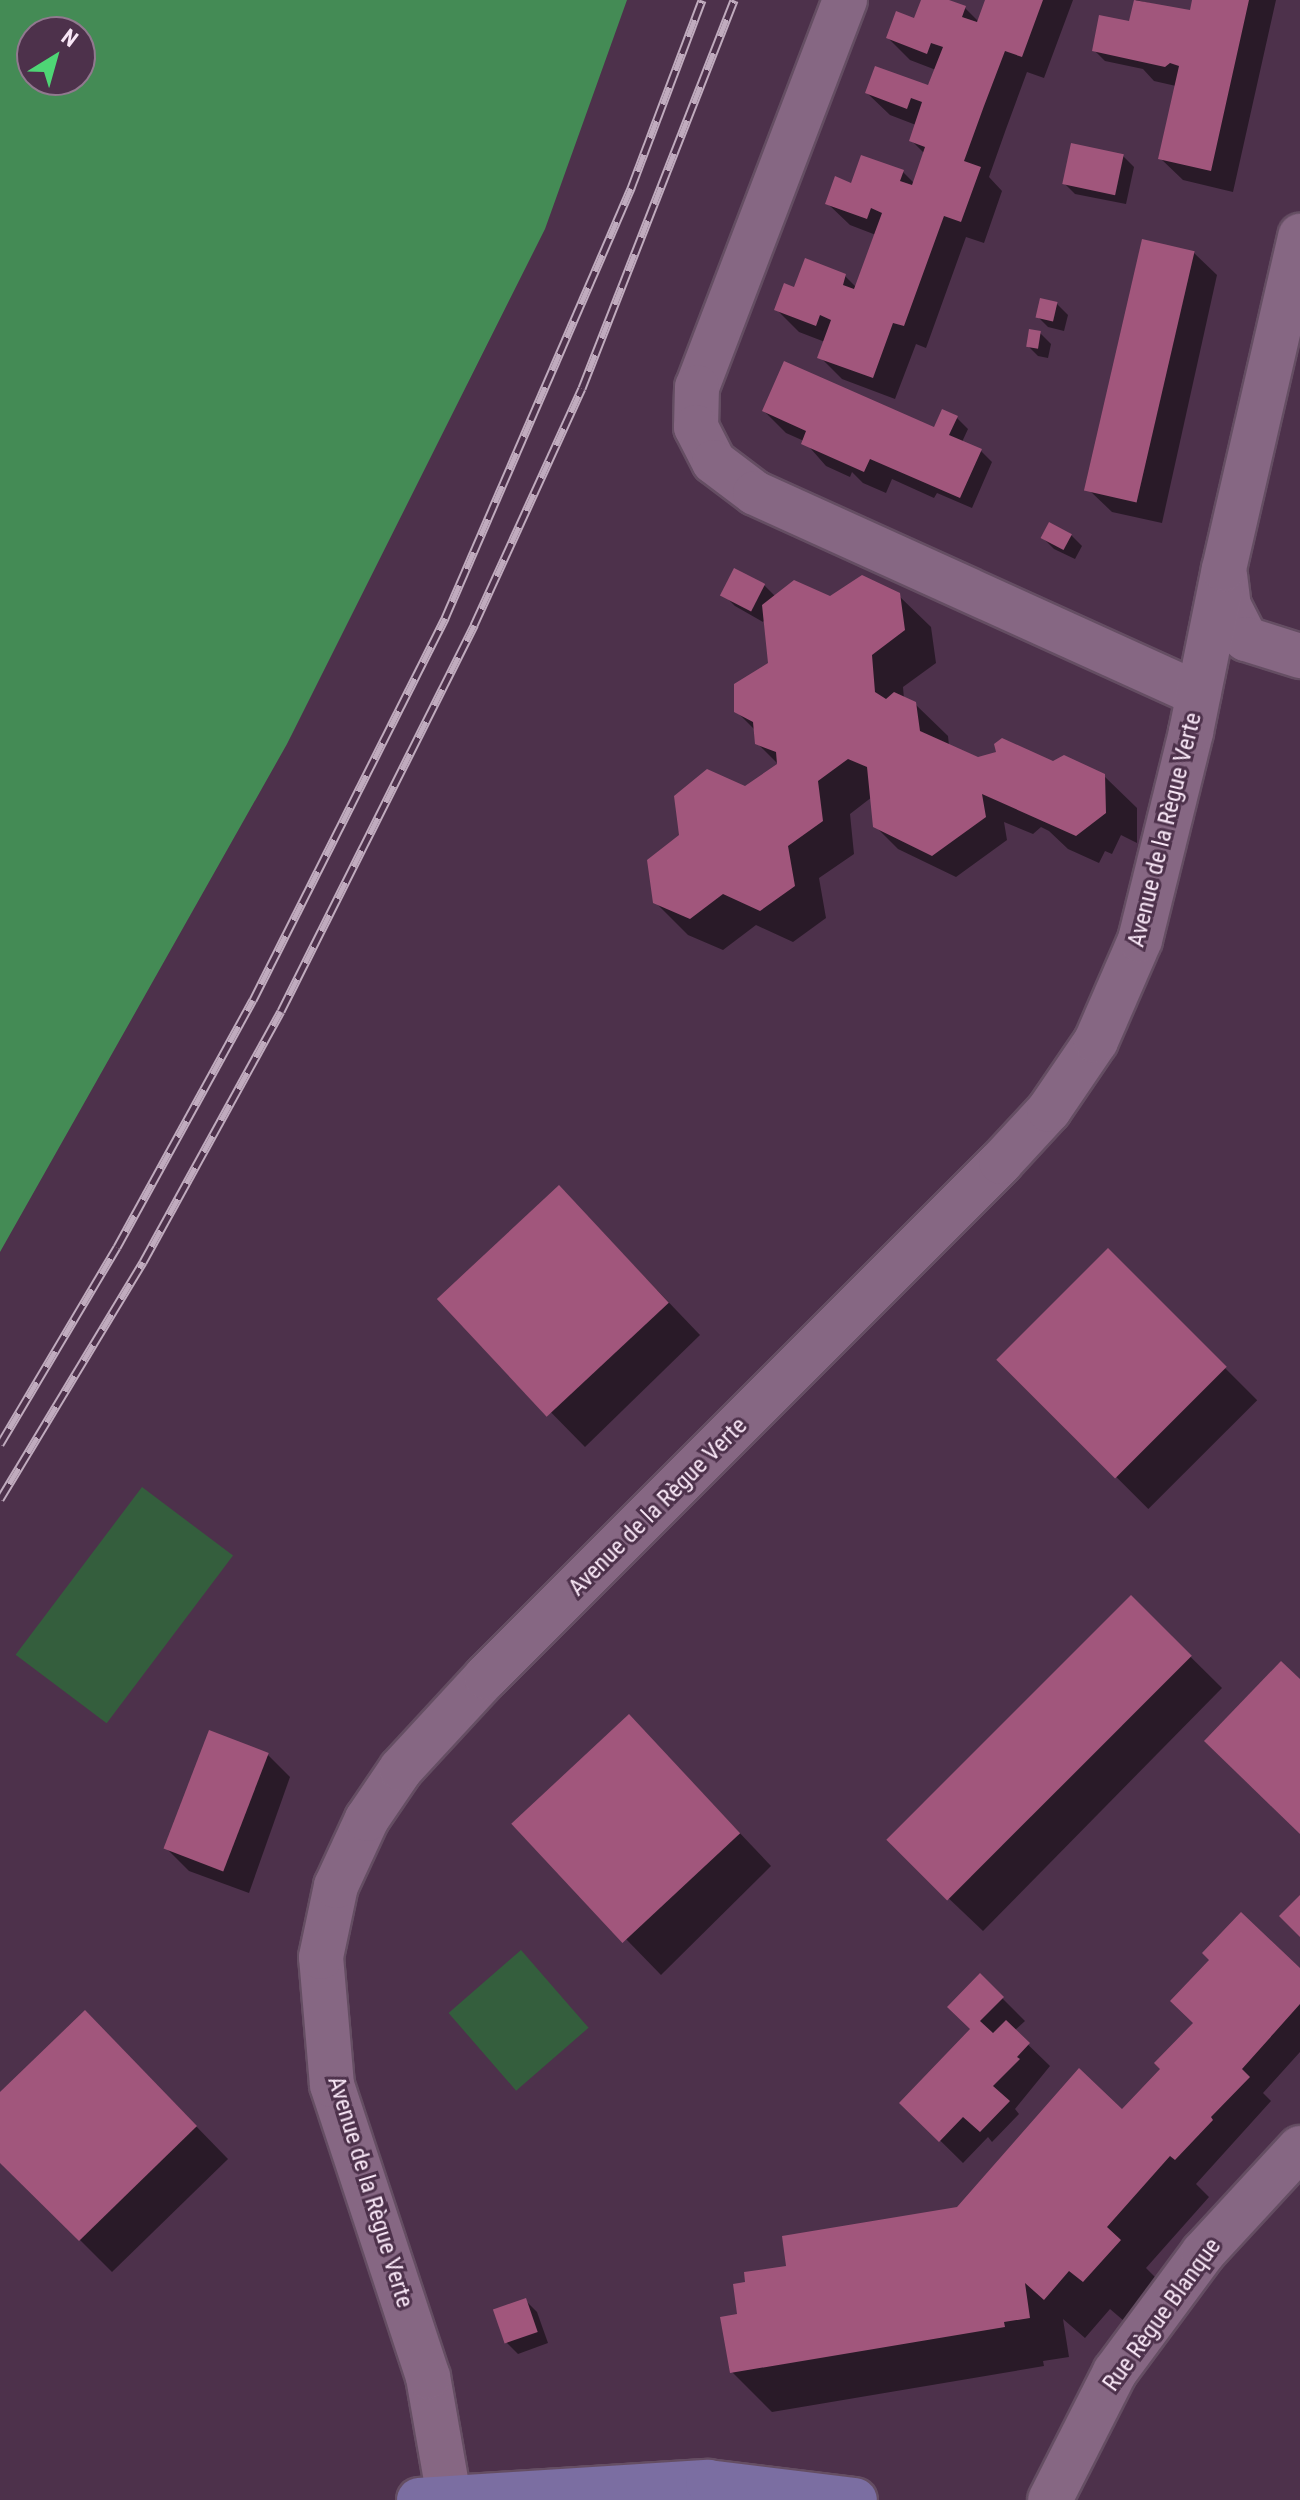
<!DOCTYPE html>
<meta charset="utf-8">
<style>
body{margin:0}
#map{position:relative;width:1300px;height:2500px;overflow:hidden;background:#4d314b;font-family:"Roboto Condensed",sans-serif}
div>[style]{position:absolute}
.green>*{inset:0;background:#345e3d;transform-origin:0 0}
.forest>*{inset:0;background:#448b55}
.shadow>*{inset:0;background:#0007;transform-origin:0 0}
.building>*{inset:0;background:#a1567c;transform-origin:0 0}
.roads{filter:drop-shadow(2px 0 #654e63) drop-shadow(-2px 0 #654e63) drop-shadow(0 2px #654e63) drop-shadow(0 -2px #654e63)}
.street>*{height:44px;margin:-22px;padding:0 22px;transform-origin:22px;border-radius:22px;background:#866783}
.secondary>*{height:44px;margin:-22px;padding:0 22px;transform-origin:22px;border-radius:22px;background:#7b6ea2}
.rail>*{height:9px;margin-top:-4.5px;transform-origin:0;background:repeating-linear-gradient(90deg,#4d314b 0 18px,#c0abbe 0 36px);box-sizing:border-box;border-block:2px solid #c0abbe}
span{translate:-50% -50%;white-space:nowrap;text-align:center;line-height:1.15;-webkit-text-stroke:6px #4d314b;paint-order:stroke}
.street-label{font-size:24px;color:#f8e6f6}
.north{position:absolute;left:16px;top:16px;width:80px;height:80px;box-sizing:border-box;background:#4d314b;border:2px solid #91798f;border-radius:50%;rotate:37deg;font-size:22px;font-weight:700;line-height:32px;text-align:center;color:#f8e6f6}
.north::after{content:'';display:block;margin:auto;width:28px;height:36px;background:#4ed675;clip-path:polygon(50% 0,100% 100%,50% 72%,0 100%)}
</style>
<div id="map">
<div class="green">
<i style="left:142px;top:1487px;width:114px;height:210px;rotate:37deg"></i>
<i style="left:521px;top:1950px;width:103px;height:96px;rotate:49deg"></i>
</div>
<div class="forest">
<i style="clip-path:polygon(evenodd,0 0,627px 0,545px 229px,287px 744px,0 1252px,0 0,32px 32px,80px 32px,80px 80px,32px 80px,32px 32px)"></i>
</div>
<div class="shadow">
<i style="clip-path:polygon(923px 0,943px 0,965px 8px,979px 22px,987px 0,1073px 0,1044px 78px,1027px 72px,1006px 129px,989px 177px,1002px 191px,984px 243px,966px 237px,926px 348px,916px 344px,895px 399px,842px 379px,820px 357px,825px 342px,799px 332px,777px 310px,795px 289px,845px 276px,857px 288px,876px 235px,850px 225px,827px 203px,852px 185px,903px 172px,914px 183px,925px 154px,911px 140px,916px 125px,890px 115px,867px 93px,930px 88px,936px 70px,910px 60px,888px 38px,916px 21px)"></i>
<i style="clip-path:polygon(1136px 0,1191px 13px,1194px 0,1276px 0,1233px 192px,1183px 180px,1160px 158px,1176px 86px,1154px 81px,1143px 69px,1105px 61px,1094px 50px,1131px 24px)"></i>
<i style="clip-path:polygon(1123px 156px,1134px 167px,1126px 204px,1075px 194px,1064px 183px)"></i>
<i style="clip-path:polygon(1194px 253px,1217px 275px,1162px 523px,1112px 512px,1089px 490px)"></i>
<i style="clip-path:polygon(1057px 304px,1068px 315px,1064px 331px,1048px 327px,1037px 316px)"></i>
<i style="clip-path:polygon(1040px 333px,1051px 344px,1048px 358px,1038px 356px,1027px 345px)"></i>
<i style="clip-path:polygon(764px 411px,933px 429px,957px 418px,968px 429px,962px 442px,981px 451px,992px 462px,972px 508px,937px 493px,934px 498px,892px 479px,886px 493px,863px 483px,852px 472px,850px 477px,826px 466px,804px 441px,786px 433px)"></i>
<i style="clip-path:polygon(1071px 535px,1082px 546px,1075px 559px,1054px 549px,1043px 538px)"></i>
<i style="clip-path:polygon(764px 585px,776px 597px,898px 595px,931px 627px,936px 663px,903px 687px,904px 699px,915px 704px,948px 736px,949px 746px,978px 759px,1053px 763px,1104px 776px,1137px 808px,1137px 843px,1121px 835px,1112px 854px,1105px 851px,1099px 863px,1068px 849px,1049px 831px,1041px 827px,1033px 834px,1004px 822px,1007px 840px,956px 877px,898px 849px,875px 826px,872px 797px,850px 814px,854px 854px,819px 878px,826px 918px,793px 942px,756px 925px,723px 950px,688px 935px,655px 902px,681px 836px,779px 765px,757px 743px,756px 731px,736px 711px,770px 664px,766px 617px,763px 622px,735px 606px,724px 595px)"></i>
<i style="clip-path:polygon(590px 1220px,700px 1335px,585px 1447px,442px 1301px)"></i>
<i style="left:1108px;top:1251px;width:211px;height:154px;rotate:45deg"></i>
<i style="clip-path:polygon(1131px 1598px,1222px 1688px,983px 1931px,923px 1874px)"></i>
<i style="clip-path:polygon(660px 1749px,771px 1866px,661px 1975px,516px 1826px)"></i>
<i style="clip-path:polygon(268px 1755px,290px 1777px,249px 1893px,189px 1871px,167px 1849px)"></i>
<i style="clip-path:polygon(1300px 1971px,1300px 2052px,1263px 2093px,1271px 2101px,1196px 2184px,1209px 2197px,1146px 2268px,1159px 2281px,1124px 2321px,1110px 2309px,1085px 2338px,1063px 2319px,1069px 2357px,1043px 2361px,1044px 2366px,772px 2412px,732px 2372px,742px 2315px,789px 2267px,958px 2209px,1122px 2112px)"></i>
<i style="clip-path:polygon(980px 1976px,1025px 2021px,1014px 2031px,1050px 2066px,1015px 2109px,1019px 2114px,992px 2142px,988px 2137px,963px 2163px,902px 2103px,973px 2029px)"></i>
<i style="clip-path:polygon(117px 2045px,228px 2159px,112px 2272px,0 2160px,0 2095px)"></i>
<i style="clip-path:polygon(526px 2301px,537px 2312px,548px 2343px,518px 2354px,507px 2343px)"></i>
</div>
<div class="building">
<i style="clip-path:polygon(921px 0,949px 0,966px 6px,962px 17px,977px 22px,985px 0,1043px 0,1022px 57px,1005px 51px,984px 106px,964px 161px,981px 167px,961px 222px,944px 216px,904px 326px,893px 323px,873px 378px,817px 358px,831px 320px,820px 315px,816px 326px,774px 310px,784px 283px,794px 287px,805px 258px,846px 274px,843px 285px,854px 289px,882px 213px,871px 208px,867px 219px,825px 204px,835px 176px,851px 183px,861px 155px,904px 170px,900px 181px,912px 185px,925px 147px,909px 141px,922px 102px,911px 98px,907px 109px,865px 93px,875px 66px,928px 85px,943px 47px,931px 43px,927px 54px,886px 38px,896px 11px,914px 18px)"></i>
<i style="clip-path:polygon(1134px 0,1190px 10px,1192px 0,1249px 0,1211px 171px,1158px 159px,1179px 66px,1170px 63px,1165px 67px,1092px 51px,1099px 15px,1129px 21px)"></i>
<i style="left:1071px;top:143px;width:54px;height:42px;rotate:12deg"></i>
<i style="left:1142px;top:239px;width:54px;height:258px;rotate:13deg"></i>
<i style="left:1040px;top:298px;width:18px;height:20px;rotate:13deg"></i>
<i style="left:1029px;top:329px;width:12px;height:18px;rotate:9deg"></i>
<i style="clip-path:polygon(784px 361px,934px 427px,942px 409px,958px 416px,949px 435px,982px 449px,960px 498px,870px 459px,864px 472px,801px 444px,806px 431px,762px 411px)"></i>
<i style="left:1049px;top:522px;width:26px;height:18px;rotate:28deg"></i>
<i style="left:734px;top:568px;width:35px;height:31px;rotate:27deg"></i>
<i style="clip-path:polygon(862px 575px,900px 593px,905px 630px,872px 655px,875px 692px,886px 699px,894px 692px,916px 702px,920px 731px,978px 757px,996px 752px,994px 744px,1002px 738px,1053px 761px,1064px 755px,1105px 774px,1106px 813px,1076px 836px,982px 794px,986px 817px,932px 856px,873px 827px,867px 767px,848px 759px,818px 781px,823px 821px,788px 846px,795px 886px,760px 911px,723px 894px,690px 919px,653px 903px,647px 860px,679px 835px,674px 796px,707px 769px,745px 786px,777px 764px,776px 752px,755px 744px,753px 722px,734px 712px,734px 684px,768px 663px,762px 605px,794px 580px,830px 596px)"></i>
<i style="left:559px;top:1185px;width:161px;height:167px;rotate:47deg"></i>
<i style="left:1108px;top:1248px;width:168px;height:158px;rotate:45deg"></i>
<i style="left:1131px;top:1595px;width:86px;height:346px;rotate:45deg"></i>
<i style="clip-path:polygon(1281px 1661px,1300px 1679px,1300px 1834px,1204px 1741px)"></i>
<i style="left:629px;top:1714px;width:163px;height:161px;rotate:47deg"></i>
<i style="left:209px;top:1730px;width:64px;height:127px;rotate:21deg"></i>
<i style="clip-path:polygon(1300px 1895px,1300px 1937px,1279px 1916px)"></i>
<i style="clip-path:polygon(1241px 1912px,1300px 1968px,1300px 2004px,1242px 2069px,1250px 2077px,1211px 2117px,1213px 2120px,1175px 2160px,1170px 2156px,1107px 2227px,1121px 2240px,1083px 2282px,1069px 2271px,1044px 2300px,1025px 2283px,1030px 2318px,1004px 2322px,1005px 2327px,730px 2373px,720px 2317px,737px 2314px,733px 2284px,745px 2282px,744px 2272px,786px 2266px,782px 2236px,957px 2207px,1079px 2068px,1122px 2109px,1160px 2069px,1154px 2063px,1193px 2023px,1170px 2001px,1209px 1960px,1202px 1953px)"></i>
<i style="clip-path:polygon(980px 1973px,1004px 1997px,980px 2021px,993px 2033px,1006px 2020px,1030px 2043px,1017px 2057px,1020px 2059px,993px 2086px,1010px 2101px,980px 2132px,963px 2117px,939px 2142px,899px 2103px,970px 2029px,947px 2007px)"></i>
<i style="clip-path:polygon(85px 2010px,197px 2126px,79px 2241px,0 2163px,0 2092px)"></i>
<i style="left:526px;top:2298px;width:36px;height:35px;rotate:71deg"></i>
</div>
<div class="roads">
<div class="street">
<i style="left:845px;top:0;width:414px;rotate:110.9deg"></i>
<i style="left:697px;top:387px;width:40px;rotate:91.4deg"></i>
<i style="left:696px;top:427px;width:39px;rotate:63deg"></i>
<i style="left:714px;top:462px;width:51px;rotate:37.1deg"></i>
<i style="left:755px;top:493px;width:487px;rotate:24.4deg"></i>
<i style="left:1225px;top:575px;width:31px;rotate:83deg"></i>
<i style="left:1229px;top:606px;width:37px;rotate:63deg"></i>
<i style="left:1246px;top:639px;width:57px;rotate:17.5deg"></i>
<i style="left:449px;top:2497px;width:122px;rotate:-99.9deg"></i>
<i style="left:428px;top:2377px;width:307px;rotate:-108.2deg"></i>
<i style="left:332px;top:2085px;width:128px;rotate:-94.9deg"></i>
<i style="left:321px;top:1957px;width:73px;rotate:-78.1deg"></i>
<i style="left:336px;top:1886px;width:74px;rotate:-65.2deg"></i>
<i style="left:367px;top:1819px;width:60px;rotate:-55.8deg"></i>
<i style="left:401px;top:1769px;width:125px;rotate:-47.3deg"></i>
<i style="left:486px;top:1677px;width:728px;rotate:-45deg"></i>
<i style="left:1001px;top:1162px;width:71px;rotate:-47.3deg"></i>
<i style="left:1049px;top:1110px;width:83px;rotate:-55.7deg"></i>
<i style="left:1096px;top:1041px;width:110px;rotate:-66.5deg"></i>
<i style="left:1140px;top:940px;width:214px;rotate:-76.2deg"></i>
<i style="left:1191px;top:732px;width:166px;rotate:-78.6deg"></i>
<i style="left:1224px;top:569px;width:342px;rotate:-77.1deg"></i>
<i style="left:1050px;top:2500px;width:144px;rotate:-63.1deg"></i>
<i style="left:1115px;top:2372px;width:148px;rotate:-53.5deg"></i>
<i style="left:1203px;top:2253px;width:143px;rotate:-47.3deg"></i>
</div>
<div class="secondary">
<i style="left:419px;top:2500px;width:290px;rotate:-3.6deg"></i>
<i style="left:708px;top:2482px;width:148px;rotate:7deg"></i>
</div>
</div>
<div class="rail">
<i style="left:0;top:1444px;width:229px;rotate:-59.3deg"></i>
<i style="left:117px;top:1247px;width:282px;rotate:-61.2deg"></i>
<i style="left:253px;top:1000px;width:428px;rotate:-63.3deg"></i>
<i style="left:445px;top:618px;width:469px;rotate:-66.6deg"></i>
<i style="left:631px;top:188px;width:201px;rotate:-69.3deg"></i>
<i style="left:0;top:1499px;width:277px;rotate:-58.9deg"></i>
<i style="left:143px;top:1262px;width:286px;rotate:-61.2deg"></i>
<i style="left:281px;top:1011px;width:432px;rotate:-63.4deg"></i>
<i style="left:474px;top:625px;width:260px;rotate:-65.5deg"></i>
<i style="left:582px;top:388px;width:417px;rotate:-68.6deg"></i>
</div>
<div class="street-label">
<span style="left:1165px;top:830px;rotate:-76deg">Avenue de la Règue Verte</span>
<span style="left:658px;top:1507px;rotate:-45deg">Avenue de la Règue Verte</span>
<span style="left:370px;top:2192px;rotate:73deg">Avenue de la Règue Verte</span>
<span style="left:1162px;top:2315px;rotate:-54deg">Rue Règue Blanque</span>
</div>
<div class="north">N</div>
</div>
